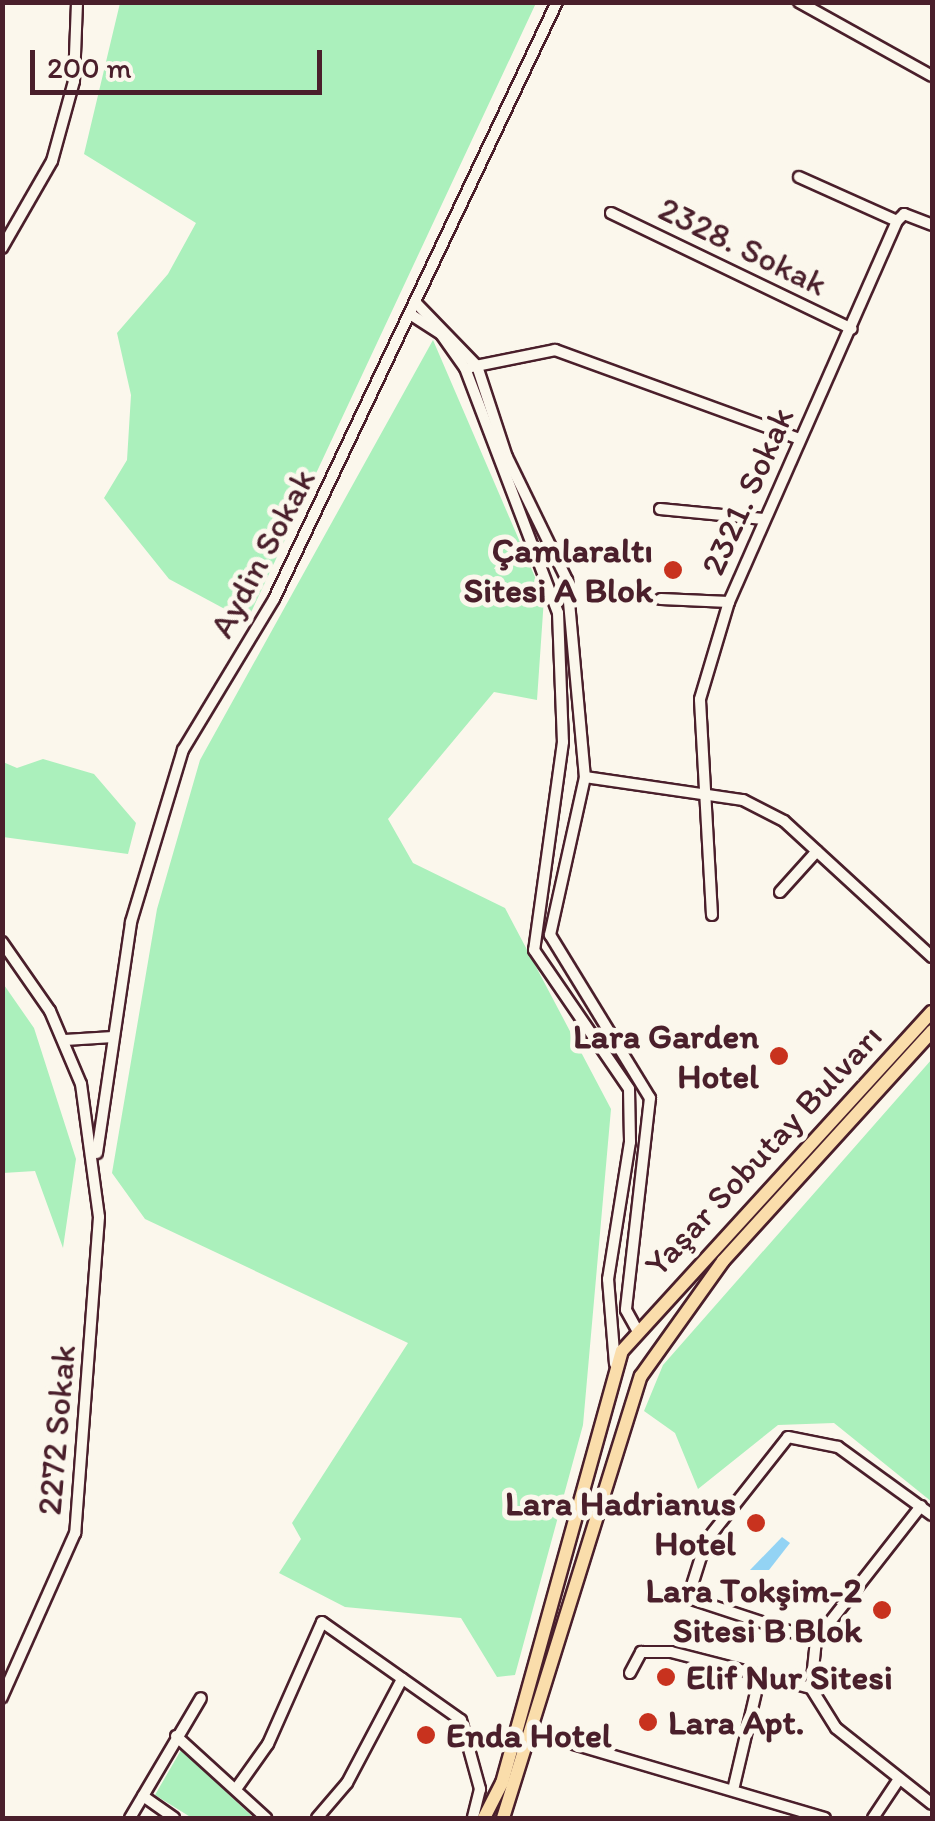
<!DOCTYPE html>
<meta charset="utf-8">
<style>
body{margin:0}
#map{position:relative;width:935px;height:1821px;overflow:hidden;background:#fbf7ec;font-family:Itim,sans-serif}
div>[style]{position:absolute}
.green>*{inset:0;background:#abf0bc}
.water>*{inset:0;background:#93d3f4}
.roads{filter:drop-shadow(2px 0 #4a1f2b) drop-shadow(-2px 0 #4a1f2b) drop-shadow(0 2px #4a1f2b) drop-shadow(0 -2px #4a1f2b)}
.minor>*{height:10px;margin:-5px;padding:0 5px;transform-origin:5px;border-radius:5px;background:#fbf7ec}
.major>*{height:12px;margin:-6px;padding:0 6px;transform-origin:6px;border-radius:6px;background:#faddab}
.dots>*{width:28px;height:28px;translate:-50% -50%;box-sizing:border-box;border:5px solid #fbf7ec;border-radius:50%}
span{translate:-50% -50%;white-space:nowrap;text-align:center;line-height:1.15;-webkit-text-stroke:10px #fbf7ec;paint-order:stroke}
.street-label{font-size:35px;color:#4a1f2b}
.poi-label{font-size:35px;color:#4a1f2b;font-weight:700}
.right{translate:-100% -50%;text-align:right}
.left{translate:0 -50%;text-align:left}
.frame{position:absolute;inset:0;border:5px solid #4a1f2b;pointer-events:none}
.scale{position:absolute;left:30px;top:50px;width:292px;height:45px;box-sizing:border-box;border:5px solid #4a1f2b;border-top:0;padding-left:12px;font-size:30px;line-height:35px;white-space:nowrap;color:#4a1f2b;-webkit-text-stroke:8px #fbf7ec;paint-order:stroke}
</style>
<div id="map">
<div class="green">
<i style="clip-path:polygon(120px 3px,536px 3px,247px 621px,169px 579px,104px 498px,127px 460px,131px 395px,117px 333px,168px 274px,196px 223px,84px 154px)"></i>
<i style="clip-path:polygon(433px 340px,544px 598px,537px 700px,494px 692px,388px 819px,413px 863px,505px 908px,611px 1109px,583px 1425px,515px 1675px,497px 1677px,461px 1618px,345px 1607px,279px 1573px,301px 1539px,292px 1523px,408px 1343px,145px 1219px,112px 1173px,157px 909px,200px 760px)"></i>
<i style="clip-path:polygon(43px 759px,94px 774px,136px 823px,128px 854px,3px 837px,3px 762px,17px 768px)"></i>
<i style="clip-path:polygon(2px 982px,34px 1028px,76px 1159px,63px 1248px,35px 1171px,3px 1173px)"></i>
<i style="clip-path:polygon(932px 1059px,932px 1502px,834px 1423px,778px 1425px,698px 1489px,675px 1433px,644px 1411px,663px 1365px)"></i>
<i style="clip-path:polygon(181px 1750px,254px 1818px,192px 1818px,155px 1795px)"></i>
</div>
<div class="water">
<i style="clip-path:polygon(782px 1537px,790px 1543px,769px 1570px,750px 1570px)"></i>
</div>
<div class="roads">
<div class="minor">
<i style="left:799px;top:2px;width:152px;rotate:29.1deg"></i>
<i style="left:799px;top:177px;width:107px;rotate:24.2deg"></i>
<i style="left:611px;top:213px;width:267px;rotate:25.7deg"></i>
<i style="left:897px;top:221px;width:10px;rotate:-45deg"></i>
<i style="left:904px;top:214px;width:30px;rotate:21deg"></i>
<i style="left:2px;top:248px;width:100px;rotate:-60.1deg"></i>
<i style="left:52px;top:161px;width:83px;rotate:-74.6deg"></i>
<i style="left:74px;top:81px;width:79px;rotate:-87.8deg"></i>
<i style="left:416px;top:303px;width:88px;rotate:45.9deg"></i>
<i style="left:477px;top:366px;width:96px;rotate:71.8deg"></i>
<i style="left:507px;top:457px;width:137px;rotate:64deg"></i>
<i style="left:567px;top:580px;width:198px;rotate:84.8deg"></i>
<i style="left:585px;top:777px;width:162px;rotate:102.5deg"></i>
<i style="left:550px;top:935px;width:191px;rotate:58.5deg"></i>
<i style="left:650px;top:1098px;width:213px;rotate:96.5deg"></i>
<i style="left:626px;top:1310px;width:23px;rotate:61deg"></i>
<i style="left:410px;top:314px;width:37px;rotate:33deg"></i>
<i style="left:441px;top:334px;width:42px;rotate:54.8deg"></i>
<i style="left:465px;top:368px;width:262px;rotate:69.2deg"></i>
<i style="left:558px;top:613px;width:129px;rotate:87.8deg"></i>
<i style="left:563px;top:742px;width:210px;rotate:97.9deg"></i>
<i style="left:534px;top:950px;width:168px;rotate:55.6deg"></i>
<i style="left:629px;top:1089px;width:53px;rotate:88.9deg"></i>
<i style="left:630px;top:1142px;width:139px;rotate:99.1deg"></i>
<i style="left:608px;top:1279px;width:85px;rotate:85.3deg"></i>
<i style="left:471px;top:367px;width:86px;rotate:-11.4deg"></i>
<i style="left:555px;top:350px;width:260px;rotate:20deg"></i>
<i style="left:660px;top:509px;width:104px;rotate:5.5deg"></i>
<i style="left:661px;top:599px;width:68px;rotate:2.5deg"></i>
<i style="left:585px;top:777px;width:160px;rotate:8.3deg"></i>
<i style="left:743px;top:800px;width:46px;rotate:27.1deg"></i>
<i style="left:784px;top:821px;width:201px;rotate:42.6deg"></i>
<i style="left:780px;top:892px;width:55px;rotate:-47.9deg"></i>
<i style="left:712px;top:915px;width:216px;rotate:-93.2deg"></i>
<i style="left:700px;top:699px;width:101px;rotate:-73.4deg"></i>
<i style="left:729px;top:602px;width:416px;rotate:-66.2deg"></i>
<i style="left:2px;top:942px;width:84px;rotate:55.2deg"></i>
<i style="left:50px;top:1011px;width:79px;rotate:67deg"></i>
<i style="left:81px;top:1084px;width:134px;rotate:82.3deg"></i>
<i style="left:99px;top:1217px;width:317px;rotate:94.3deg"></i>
<i style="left:75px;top:1533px;width:180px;rotate:114deg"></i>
<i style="left:65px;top:1040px;width:48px;rotate:-3.6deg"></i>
<i style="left:97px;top:1153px;width:233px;rotate:-81.6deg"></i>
<i style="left:131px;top:922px;width:180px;rotate:-73.2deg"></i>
<i style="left:183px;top:750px;width:176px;rotate:-58.9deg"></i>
<i style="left:274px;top:599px;width:661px;rotate:-64.64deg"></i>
<i style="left:921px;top:1506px;width:170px;rotate:128.1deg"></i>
<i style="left:816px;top:1640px;width:48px;rotate:95.9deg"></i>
<i style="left:811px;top:1688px;width:47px;rotate:58deg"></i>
<i style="left:836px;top:1728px;width:122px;rotate:38.4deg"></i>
<i style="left:816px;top:1640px;width:135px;rotate:-161.8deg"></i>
<i style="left:688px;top:1598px;width:60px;rotate:-72.5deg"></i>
<i style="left:706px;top:1541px;width:132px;rotate:-51.7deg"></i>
<i style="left:788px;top:1437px;width:51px;rotate:11.3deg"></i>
<i style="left:838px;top:1447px;width:116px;rotate:35.9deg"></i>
<i style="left:630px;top:1673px;width:24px;rotate:-62deg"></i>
<i style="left:641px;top:1652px;width:30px"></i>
<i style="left:671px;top:1652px;width:145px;rotate:14.4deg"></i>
<i style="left:176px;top:1736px;width:122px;rotate:42.3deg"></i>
<i style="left:563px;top:1741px;width:273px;rotate:16.4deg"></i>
<i style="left:734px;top:1786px;width:114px;rotate:-76.8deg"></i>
<i style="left:236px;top:1789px;width:55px;rotate:-54.6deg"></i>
<i style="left:268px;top:1744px;width:133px;rotate:-66.1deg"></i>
<i style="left:322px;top:1622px;width:170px;rotate:35.2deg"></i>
<i style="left:461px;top:1720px;width:72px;rotate:74.6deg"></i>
<i style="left:480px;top:1789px;width:30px;rotate:104deg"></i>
<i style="left:143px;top:1796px;width:38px;rotate:35deg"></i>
<i style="left:130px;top:1818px;width:139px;rotate:-59.4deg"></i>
<i style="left:317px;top:1818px;width:46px;rotate:-49.4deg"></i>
<i style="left:347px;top:1783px;width:118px;rotate:-62.1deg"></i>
<i style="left:873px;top:1818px;width:47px;rotate:-56.3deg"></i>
</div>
<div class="major">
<i style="left:484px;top:1818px;width:39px;rotate:-63deg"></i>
<i style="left:502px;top:1783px;width:448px;rotate:-74.5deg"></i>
<i style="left:622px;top:1351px;width:459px;rotate:-47.6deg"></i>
<i style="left:503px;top:1818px;width:463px;rotate:-72.7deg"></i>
<i style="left:641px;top:1376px;width:141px;rotate:-54.5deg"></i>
<i style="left:723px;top:1261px;width:311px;rotate:-47.7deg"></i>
</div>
</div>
<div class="dots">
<i style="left:673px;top:570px;background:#c8321e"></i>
<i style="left:779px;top:1056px;background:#c8321e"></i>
<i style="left:756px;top:1523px;background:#c8321e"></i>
<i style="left:882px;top:1610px;background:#c8321e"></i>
<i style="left:666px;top:1677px;background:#c8321e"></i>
<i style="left:648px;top:1722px;background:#c8321e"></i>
<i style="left:426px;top:1735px;background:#c8321e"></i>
</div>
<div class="street-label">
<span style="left:743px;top:246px;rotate:26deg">2328. Sokak</span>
<span style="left:747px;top:491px;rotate:-66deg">2321. Sokak</span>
<span style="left:262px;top:553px;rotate:-62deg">Aydin Sokak</span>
<span style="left:763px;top:1150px;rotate:-47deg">Yaşar Sobutay Bulvarı</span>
<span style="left:56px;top:1430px;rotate:-85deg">2272 Sokak</span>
</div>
<div class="poi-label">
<span class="right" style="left:653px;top:570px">Çamlaraltı<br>Sitesi A Blok</span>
<span class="right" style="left:759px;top:1056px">Lara Garden<br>Hotel</span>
<span class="right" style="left:736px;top:1523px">Lara Hadrianus<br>Hotel</span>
<span class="right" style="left:862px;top:1610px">Lara Tokşim-2<br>Sitesi B Blok</span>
<span class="left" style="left:686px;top:1677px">Elif Nur Sitesi</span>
<span class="left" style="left:668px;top:1722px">Lara Apt.</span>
<span class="left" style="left:446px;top:1735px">Enda Hotel</span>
</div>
<div class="frame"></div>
<div class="scale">200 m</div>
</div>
